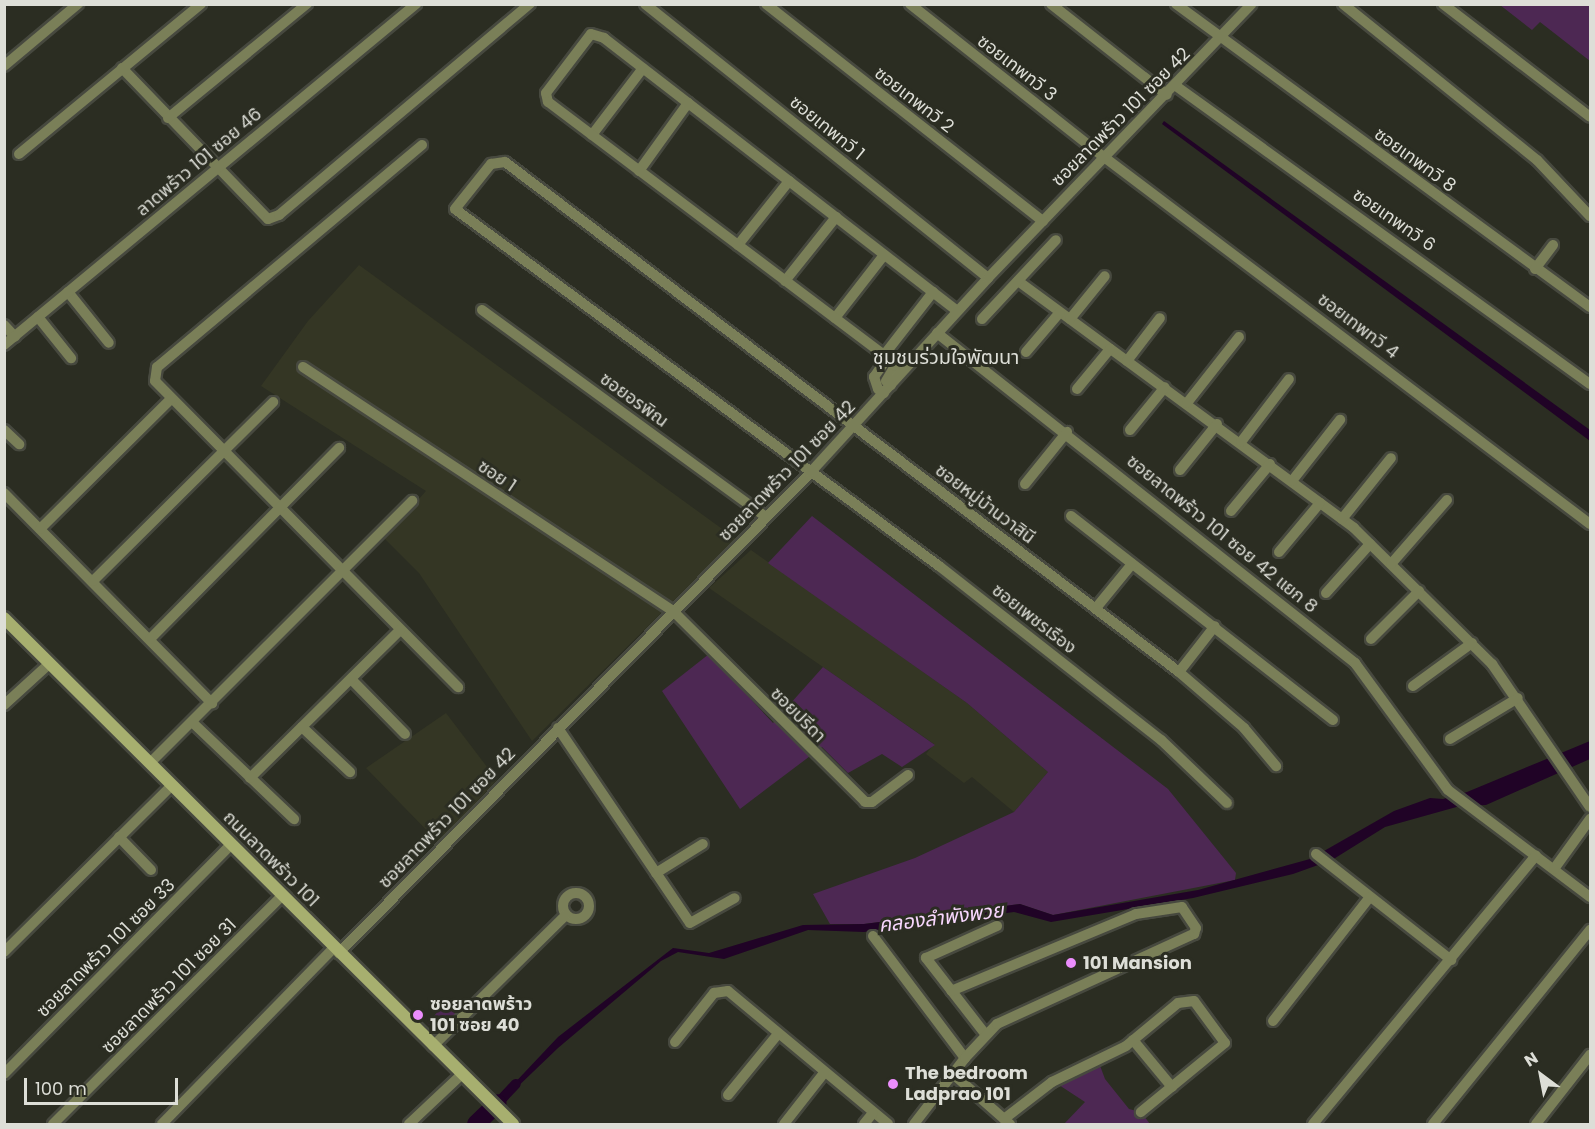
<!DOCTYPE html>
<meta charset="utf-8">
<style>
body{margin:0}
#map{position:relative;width:1595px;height:1129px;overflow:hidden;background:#2b2d22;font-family:Poppins,"Noto Sans Thai",sans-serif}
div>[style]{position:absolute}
.built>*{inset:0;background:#343624}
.green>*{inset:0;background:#4d2853;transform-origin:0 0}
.water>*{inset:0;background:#200326}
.canal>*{height:10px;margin:-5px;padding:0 5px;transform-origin:5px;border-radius:5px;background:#200326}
.river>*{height:18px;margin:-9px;padding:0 9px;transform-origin:9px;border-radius:9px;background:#200326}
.roads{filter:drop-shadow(2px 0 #47493f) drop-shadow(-2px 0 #47493f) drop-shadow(0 2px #47493f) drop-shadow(0 -2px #47493f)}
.street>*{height:10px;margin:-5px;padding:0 5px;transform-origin:5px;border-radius:5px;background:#7a7f58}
.street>.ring{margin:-5px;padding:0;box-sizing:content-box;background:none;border:10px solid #7a7f58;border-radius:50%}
.secondary>*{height:12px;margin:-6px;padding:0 6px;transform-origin:6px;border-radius:6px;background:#a7af6f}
.dots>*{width:16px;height:16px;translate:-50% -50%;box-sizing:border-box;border:3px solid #2b2d22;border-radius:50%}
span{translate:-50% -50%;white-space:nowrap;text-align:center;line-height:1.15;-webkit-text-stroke:6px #2b2d22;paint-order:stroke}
.street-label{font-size:18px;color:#ddded7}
.poi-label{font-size:18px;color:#ddded7;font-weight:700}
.left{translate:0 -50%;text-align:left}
.neighbourhood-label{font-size:20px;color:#ddded7}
.water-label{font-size:20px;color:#f8d7fe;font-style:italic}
.frame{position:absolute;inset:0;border:6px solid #ddded7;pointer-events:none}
.north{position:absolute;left:1511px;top:1045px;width:60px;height:60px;-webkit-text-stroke:4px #2b2d22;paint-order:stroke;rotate:328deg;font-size:16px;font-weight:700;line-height:24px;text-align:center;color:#ddded7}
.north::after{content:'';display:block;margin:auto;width:21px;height:27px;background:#ddded7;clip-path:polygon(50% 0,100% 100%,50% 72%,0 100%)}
.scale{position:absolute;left:24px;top:1078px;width:154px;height:27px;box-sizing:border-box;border:3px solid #ddded7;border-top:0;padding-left:8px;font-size:18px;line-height:21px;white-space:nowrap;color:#ddded7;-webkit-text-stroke:4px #2b2d22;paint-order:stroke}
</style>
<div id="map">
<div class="built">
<i style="clip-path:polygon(359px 265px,736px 539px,532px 741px,419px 573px,384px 538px,426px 491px,261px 386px,308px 321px)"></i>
<i style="clip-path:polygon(751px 550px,967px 703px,1048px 772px,1014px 812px,972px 777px,964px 783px,926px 754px,934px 744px,709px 588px)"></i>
<i style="clip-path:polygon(446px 713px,497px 780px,439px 843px,366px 768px)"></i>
</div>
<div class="green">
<i style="clip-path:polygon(1500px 5px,1590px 5px,1590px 61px,1540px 22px,1532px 30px)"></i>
<i style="clip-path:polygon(812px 516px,1168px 789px,1236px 873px,1235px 880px,1053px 915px,1020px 904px,864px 924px,830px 924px,813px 894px,915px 858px,1014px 812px,1048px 772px,967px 703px,768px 563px)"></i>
<i style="clip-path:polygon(709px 654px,773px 723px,823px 667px,935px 745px,902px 767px,882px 754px,848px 773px,822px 747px,740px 809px,662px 691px)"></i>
<i style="left:445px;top:1004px;width:18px;height:26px;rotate:43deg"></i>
<i style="clip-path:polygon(1099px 1063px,1105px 1079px,1129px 1109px,1141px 1112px,1150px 1124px,1064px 1124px,1085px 1102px,1059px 1085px)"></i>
</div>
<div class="water">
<i style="clip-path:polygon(1164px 121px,1590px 430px,1590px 441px,1162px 124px)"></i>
<i style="clip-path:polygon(1590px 741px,1590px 759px,1486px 805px,1460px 806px,1385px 827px,1332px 860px,1293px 874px,1193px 898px,1051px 922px,1014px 912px,864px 932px,808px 930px,724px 959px,678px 952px,661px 961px,558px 1048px,510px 1094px,507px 1091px,558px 1037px,673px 948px,709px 953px,803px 925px,864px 924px,1020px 904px,1053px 915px,1198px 890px,1310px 859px,1394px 811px,1430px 798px,1443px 799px,1467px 792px)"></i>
</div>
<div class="canal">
<i style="left:498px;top:1103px;width:26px;rotate:-47deg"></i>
</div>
<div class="river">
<i style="left:476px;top:1124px;width:30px;rotate:-44deg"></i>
</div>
<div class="roads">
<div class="street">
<i style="left:645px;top:4px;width:439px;rotate:38.6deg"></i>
<i style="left:766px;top:4px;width:352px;rotate:38.1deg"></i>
<i style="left:910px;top:4px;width:247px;rotate:38.3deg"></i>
<i style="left:1104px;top:157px;width:609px;rotate:37.06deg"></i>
<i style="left:1051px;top:4px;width:147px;rotate:38.1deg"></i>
<i style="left:1176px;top:4px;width:513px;rotate:36.2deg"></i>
<i style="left:1343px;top:4px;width:249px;rotate:38.8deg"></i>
<i style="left:1537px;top:160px;width:77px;rotate:46.6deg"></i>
<i style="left:1443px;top:4px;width:185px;rotate:37.5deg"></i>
<i style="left:4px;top:66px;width:97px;rotate:-40deg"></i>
<i style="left:122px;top:68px;width:210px;rotate:46deg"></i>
<i style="left:268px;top:219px;width:12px;rotate:-20deg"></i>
<i style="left:279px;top:215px;width:328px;rotate:-40.1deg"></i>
<i style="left:1176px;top:86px;width:510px;rotate:35.75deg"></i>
<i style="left:168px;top:118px;width:180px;rotate:-39.4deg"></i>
<i style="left:592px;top:135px;width:84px;rotate:-52.7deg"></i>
<i style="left:422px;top:145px;width:346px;rotate:140deg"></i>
<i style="left:157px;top:367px;width:14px;rotate:98deg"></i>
<i style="left:155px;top:381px;width:431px;rotate:45.3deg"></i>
<i style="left:19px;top:154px;width:236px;rotate:-39.5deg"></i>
<i style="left:639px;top:171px;width:84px;rotate:-54.2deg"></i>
<i style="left:738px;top:245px;width:82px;rotate:-51.4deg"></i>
<i style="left:1535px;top:269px;width:30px;rotate:-53deg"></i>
<i style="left:785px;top:281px;width:82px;rotate:-51.4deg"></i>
<i style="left:1018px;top:281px;width:417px;rotate:36.3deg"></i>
<i style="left:1354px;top:528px;width:194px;rotate:44.6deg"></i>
<i style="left:1492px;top:664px;width:173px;rotate:55.6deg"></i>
<i style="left:68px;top:292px;width:65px;rotate:51.2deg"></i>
<i style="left:482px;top:310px;width:351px;rotate:36.1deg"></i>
<i style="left:38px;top:317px;width:53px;rotate:51.2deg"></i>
<i style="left:835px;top:318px;width:80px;rotate:-52.1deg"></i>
<i style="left:982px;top:319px;width:108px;rotate:-46.9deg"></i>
<i style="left:1070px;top:319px;width:55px;rotate:-50.9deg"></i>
<i style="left:4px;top:325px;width:16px;rotate:47deg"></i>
<i style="left:937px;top:333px;width:533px;rotate:38.29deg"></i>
<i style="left:1355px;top:663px;width:157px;rotate:53.8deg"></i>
<i style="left:1448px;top:790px;width:178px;rotate:37deg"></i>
<i style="left:4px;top:345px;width:535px;rotate:-39.61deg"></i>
<i style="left:1026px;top:352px;width:52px;rotate:-49.6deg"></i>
<i style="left:884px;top:355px;width:80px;rotate:-52.1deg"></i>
<i style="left:1127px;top:361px;width:54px;rotate:-52.5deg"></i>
<i style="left:303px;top:367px;width:445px;rotate:33.4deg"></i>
<i style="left:674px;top:612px;width:269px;rotate:44.8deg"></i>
<i style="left:865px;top:802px;width:7px"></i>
<i style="left:872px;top:802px;width:45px;rotate:-36.9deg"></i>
<i style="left:891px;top:385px;width:6px;rotate:-141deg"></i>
<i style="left:886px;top:381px;width:17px;rotate:-59deg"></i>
<i style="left:895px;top:366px;width:11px;rotate:-131deg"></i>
<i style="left:888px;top:358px;width:426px;rotate:-143deg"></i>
<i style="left:548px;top:102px;width:9px;rotate:-103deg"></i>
<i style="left:546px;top:93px;width:74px;rotate:-52.7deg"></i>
<i style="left:591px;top:34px;width:14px;rotate:17deg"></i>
<i style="left:604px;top:38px;width:446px;rotate:37.7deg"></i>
<i style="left:1077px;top:389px;width:52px;rotate:-50.5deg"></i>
<i style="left:884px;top:393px;width:7px;rotate:-146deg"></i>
<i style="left:878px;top:389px;width:13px;rotate:-108deg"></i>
<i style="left:874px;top:377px;width:24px;rotate:-55deg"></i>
<i style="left:1187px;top:403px;width:84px;rotate:-51.8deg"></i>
<i style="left:4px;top:430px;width:21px;rotate:43deg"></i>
<i style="left:1130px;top:430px;width:55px;rotate:-50.9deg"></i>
<i style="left:1241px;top:442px;width:79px;rotate:-52.7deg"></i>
<i style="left:1180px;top:470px;width:59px;rotate:-51.2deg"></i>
<i style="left:1292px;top:481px;width:78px;rotate:-51.8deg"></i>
<i style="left:1025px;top:484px;width:67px;rotate:-51.1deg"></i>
<i style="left:4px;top:493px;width:296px;rotate:45.3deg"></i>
<i style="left:1231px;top:511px;width:61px;rotate:-50.3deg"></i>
<i style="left:1071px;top:516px;width:332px;rotate:37.9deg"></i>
<i style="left:1342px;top:519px;width:78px;rotate:-51.2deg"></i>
<i style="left:40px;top:529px;width:185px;rotate:-44.8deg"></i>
<i style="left:1279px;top:552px;width:64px;rotate:-50.1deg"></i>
<i style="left:1391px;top:564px;width:85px;rotate:-48.8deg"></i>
<i style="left:93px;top:581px;width:254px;rotate:-44.8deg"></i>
<i style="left:1326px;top:593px;width:66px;rotate:-48.1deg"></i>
<i style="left:1096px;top:608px;width:57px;rotate:-50.7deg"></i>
<i style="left:150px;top:639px;width:269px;rotate:-45.3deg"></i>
<i style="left:1371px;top:639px;width:68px;rotate:-45deg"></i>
<i style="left:1179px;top:672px;width:58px;rotate:-52deg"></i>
<i style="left:351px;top:679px;width:77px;rotate:45.5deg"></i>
<i style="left:1413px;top:686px;width:73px;rotate:-36.1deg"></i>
<i style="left:4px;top:705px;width:62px;rotate:-42.4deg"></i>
<i style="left:192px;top:722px;width:141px;rotate:43.6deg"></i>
<i style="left:302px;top:727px;width:66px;rotate:43.2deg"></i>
<i style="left:558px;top:728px;width:235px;rotate:55.9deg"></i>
<i style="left:690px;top:923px;width:51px;rotate:-29.1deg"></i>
<i style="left:1450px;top:739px;width:79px;rotate:-31.1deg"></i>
<i style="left:150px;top:763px;width:371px;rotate:-45deg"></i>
<i style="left:250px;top:778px;width:211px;rotate:-44.6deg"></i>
<i style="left:1227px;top:803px;width:91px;rotate:-136.3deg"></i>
<i style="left:1161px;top:740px;width:282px;rotate:-141.9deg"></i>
<i style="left:939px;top:566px;width:601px;rotate:-143.59deg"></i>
<i style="left:455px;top:209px;width:58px;rotate:-51.3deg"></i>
<i style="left:491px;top:164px;width:14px;rotate:-8deg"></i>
<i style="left:505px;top:162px;width:845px;rotate:37.11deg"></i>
<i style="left:1179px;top:672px;width:86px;rotate:40.7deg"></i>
<i style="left:1244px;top:728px;width:50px;rotate:49.9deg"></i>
<i style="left:119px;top:837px;width:46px;rotate:45.9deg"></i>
<i style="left:1316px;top:854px;width:172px;rotate:38.1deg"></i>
<i style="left:1554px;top:869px;width:62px;rotate:-54.2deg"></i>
<i style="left:656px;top:873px;width:55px;rotate:-31.7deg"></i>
<i class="ring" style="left:563px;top:893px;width:16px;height:16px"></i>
<i style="left:873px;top:936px;width:153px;rotate:53deg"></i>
<i style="left:4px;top:952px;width:237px;rotate:-44.8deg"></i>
<i style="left:339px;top:953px;width:672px;rotate:-45.54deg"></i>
<i style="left:810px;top:473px;width:264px;rotate:-47.6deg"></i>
<i style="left:988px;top:278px;width:380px;rotate:-46.1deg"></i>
<i style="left:1273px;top:1021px;width:157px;rotate:-52deg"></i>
<i style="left:986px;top:1035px;width:98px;rotate:-127.9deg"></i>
<i style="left:926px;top:958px;width:78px;rotate:-24.3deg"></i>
<i style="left:1133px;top:1040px;width:61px;rotate:50.3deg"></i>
<i style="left:675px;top:1042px;width:63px;rotate:-51.5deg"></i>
<i style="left:714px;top:993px;width:14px;rotate:-8deg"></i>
<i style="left:728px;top:991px;width:208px;rotate:39.7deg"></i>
<i style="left:433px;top:1046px;width:187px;rotate:-44.6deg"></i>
<i style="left:4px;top:1074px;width:322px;rotate:-45.3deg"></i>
<i style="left:953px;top:1074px;width:76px;rotate:41.3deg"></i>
<i style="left:728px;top:1095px;width:79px;rotate:-50.7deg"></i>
<i style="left:1004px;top:1119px;width:61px;rotate:-37.6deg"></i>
<i style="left:1052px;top:1082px;width:82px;rotate:-25.9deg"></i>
<i style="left:1126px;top:1046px;width:67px;rotate:-39.6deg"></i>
<i style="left:1178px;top:1003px;width:16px;rotate:-7deg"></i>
<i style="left:1194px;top:1001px;width:52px;rotate:53.6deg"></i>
<i style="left:1225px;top:1043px;width:109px;rotate:140.6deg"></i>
<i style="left:53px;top:1124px;width:323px;rotate:-44.9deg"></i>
<i style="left:162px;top:1124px;width:246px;rotate:-45.7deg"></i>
<i style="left:409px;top:1124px;width:71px;rotate:-43.3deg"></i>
<i style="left:784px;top:1124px;width:65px;rotate:-51.9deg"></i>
<i style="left:864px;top:1124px;width:14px;rotate:-51deg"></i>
<i style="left:914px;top:1124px;width:83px;rotate:-52.3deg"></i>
<i style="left:965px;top:1058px;width:47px;rotate:-46.7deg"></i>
<i style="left:997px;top:1024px;width:217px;rotate:-24.6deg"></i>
<i style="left:1194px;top:934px;width:6px;rotate:-72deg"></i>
<i style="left:1196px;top:928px;width:25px;rotate:-124deg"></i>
<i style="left:1182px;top:907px;width:47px;rotate:171.3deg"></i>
<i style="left:1136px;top:914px;width:200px;rotate:157.4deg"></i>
<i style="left:1313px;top:1124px;width:349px;rotate:-50.3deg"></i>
<i style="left:1433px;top:1124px;width:250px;rotate:-51deg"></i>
<i style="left:1536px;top:1124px;width:88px;rotate:-52deg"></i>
</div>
<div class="secondary">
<i style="left:4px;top:618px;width:718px;rotate:44.83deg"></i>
</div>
</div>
<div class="dots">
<i style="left:1071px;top:963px;background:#eb8dfc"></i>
<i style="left:418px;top:1015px;background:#eb8dfc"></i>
<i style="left:893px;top:1084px;background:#eb8dfc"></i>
</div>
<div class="street-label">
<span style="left:1017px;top:68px;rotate:38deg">ซอยเทพทวี 3</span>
<span style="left:914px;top:100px;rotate:38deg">ซอยเทพทวี 2</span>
<span style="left:1121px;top:117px;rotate:-45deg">ซอยลาดพร้าว 101 ซอย 42</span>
<span style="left:827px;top:128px;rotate:39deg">ซอยเทพทวี 1</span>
<span style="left:1415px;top:160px;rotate:36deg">ซอยเทพทวี 8</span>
<span style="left:199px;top:162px;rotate:-40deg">ลาดพร้าว 101 ซอย 46</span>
<span style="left:1394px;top:220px;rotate:35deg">ซอยเทพทวี 6</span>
<span style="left:1358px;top:326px;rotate:37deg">ซอยเทพทวี 4</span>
<span style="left:634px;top:400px;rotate:36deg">ซอยอรพิณ</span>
<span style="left:787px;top:471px;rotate:-46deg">ซอยลาดพร้าว 101 ซอย 42</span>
<span style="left:497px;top:476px;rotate:34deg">ซอย 1</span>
<span style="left:985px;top:504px;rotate:37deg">ซอยหมู่บ้านวาสินี</span>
<span style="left:1222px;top:534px;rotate:39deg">ซอยลาดพร้าว 101 ซอย 42 แยก 8</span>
<span style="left:1034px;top:619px;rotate:38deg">ซอยเพชรเรือง</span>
<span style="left:798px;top:715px;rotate:45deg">ซอยปรีดา</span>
<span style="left:447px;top:818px;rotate:-46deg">ซอยลาดพร้าว 101 ซอย 42</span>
<span style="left:271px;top:859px;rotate:45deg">ถนนลาดพร้าว 101</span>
<span style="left:106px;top:948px;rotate:-45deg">ซอยลาดพร้าว 101 ซอย 33</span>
<span style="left:169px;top:986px;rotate:-45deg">ซอยลาดพร้าว 101 ซอย 31</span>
</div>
<div class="poi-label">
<span class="left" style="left:1083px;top:963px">101 Mansion</span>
<span class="left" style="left:430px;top:1015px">ซอยลาดพร้าว<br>101 ซอย 40</span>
<span class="left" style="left:905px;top:1084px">The bedroom<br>Ladprao 101</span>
</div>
<div class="neighbourhood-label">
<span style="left:946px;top:357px">ชุมชนร่วมใจพัฒนา</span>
</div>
<div class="water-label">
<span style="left:941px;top:918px;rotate:-7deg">คลองลำพังพวย</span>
</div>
<div class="frame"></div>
<div class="north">N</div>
<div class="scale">100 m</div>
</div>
